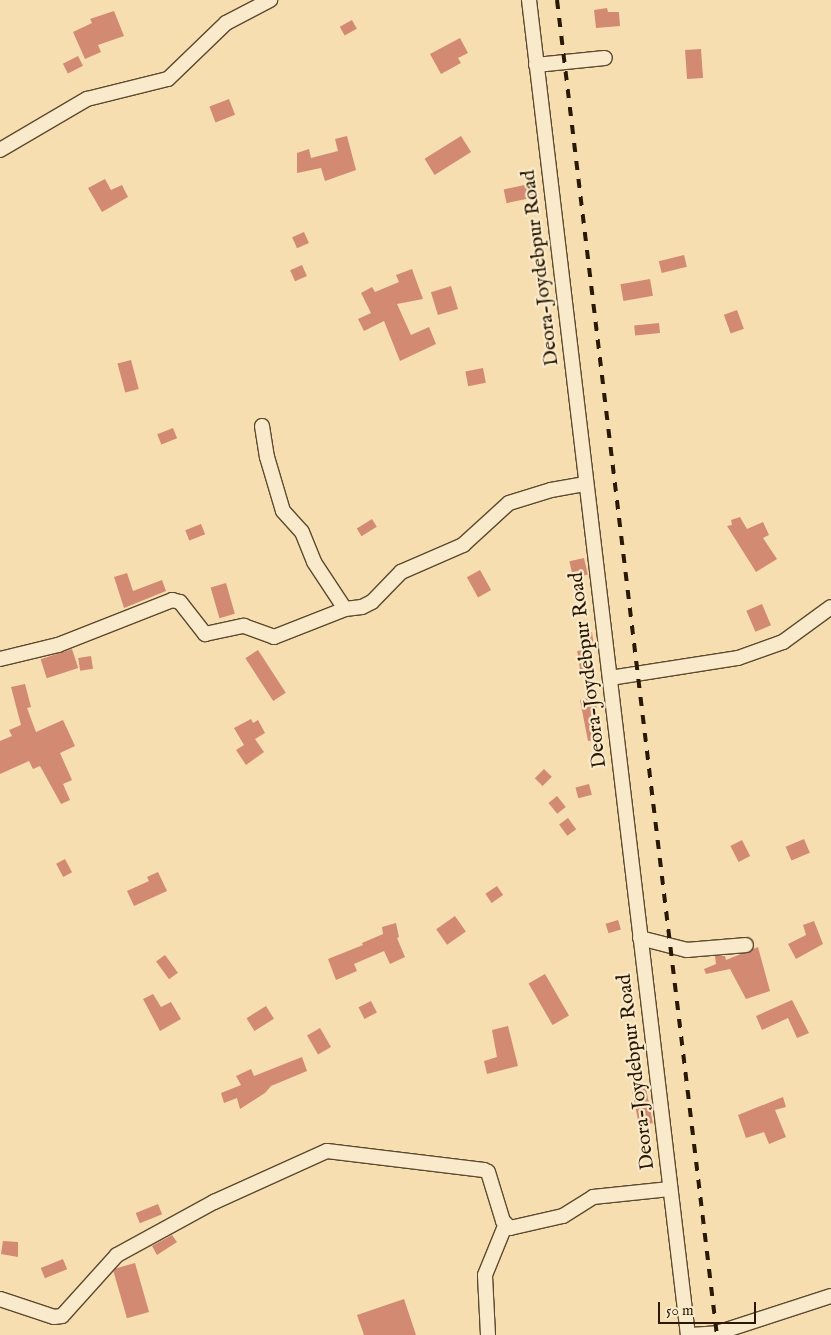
<!DOCTYPE html>
<style>
body{margin:0}
#map{position:relative;width:831px;height:1335px;overflow:hidden;background:#f6deb0;font-family:"IM FELL English",serif}
div>[style]{position:absolute}
.building>*{inset:0;background:#d28a73;transform-origin:0 0}
.roads{filter:drop-shadow(1px 0 #5c4a2e) drop-shadow(-1px 0 #5c4a2e) drop-shadow(0 1px #5c4a2e) drop-shadow(0 -1px #5c4a2e)}
.minor>*{height:14px;margin:-7px;padding:0 7px;transform-origin:7px;border-radius:7px;background:#f9eacc}
.rail>*{height:4px;margin-top:-2px;transform-origin:0;background:repeating-linear-gradient(90deg,#291903 0 9px,transparent 0 18px)}
span{translate:-50% -50%;white-space:nowrap;text-align:center;line-height:1.15;-webkit-text-stroke:4.5px #f9eacc;paint-order:stroke}
.street-label{font-size:20px;color:#291903}
.scale{position:absolute;left:658px;top:1302px;width:98px;height:22px;box-sizing:border-box;border:2px solid #291903;border-top:0;padding-left:6px;font-size:15px;line-height:18px;white-space:nowrap;color:#291903;-webkit-text-stroke:4px #f9eacc;paint-order:stroke}
</style>
<div id="map">
<div class="building">
<i style="clip-path:polygon(607px 8px,608px 12px,619px 12px,620px 26px,596px 28px,594px 10px)"></i>
<i style="clip-path:polygon(114px 11px,124px 36px,98px 45px,101px 52px,85px 59px,73px 32px,92px 23px,90px 19px)"></i>
<i style="left:352px;top:20px;width:10px;height:14px;rotate:61deg"></i>
<i style="clip-path:polygon(460px 38px,468px 53px,458px 58px,461px 63px,441px 74px,430px 54px)"></i>
<i style="left:701px;top:49px;width:29px;height:16px;rotate:86deg"></i>
<i style="left:78px;top:56px;width:11px;height:17px;rotate:63deg"></i>
<i style="left:229px;top:99px;width:17px;height:21px;rotate:69deg"></i>
<i style="clip-path:polygon(347px 136px,356px 170px,325px 181px,321px 168px,297px 173px,297px 153px,309px 149px,311px 158px,338px 151px,335px 139px)"></i>
<i style="left:461px;top:136px;width:19px;height:43px;rotate:58deg"></i>
<i style="clip-path:polygon(105px 179px,111px 190px,122px 185px,128px 197px,102px 212px,88px 188px)"></i>
<i style="left:534px;top:183px;width:14px;height:31px;rotate:78deg"></i>
<i style="left:304px;top:232px;width:12px;height:13px;rotate:66deg"></i>
<i style="left:684px;top:255px;width:12px;height:26px;rotate:76deg"></i>
<i style="left:302px;top:265px;width:12px;height:13px;rotate:66deg"></i>
<i style="clip-path:polygon(412px 269px,423px 299px,397px 304px,411px 335px,429px 327px,436px 344px,400px 361px,384px 321px,364px 331px,358px 319px,371px 313px,361px 293px,372px 287px,375px 292px,399px 282px,396px 275px)"></i>
<i style="left:650px;top:279px;width:17px;height:30px;rotate:80deg"></i>
<i style="left:451px;top:286px;width:24px;height:21px;rotate:73deg"></i>
<i style="left:737px;top:310px;width:20px;height:14px;rotate:70deg"></i>
<i style="left:659px;top:323px;width:10px;height:25px;rotate:84deg"></i>
<i style="left:131px;top:360px;width:30px;height:14px;rotate:75deg"></i>
<i style="left:483px;top:368px;width:15px;height:18px;rotate:79deg"></i>
<i style="left:173px;top:428px;width:11px;height:17px;rotate:68deg"></i>
<i style="clip-path:polygon(740px 517px,747px 529px,763px 522px,769px 535px,763px 538px,777px 559px,756px 572px,727px 526px,732px 525px,731px 520px)"></i>
<i style="left:372px;top:519px;width:9px;height:18px;rotate:58deg"></i>
<i style="left:201px;top:524px;width:11px;height:17px;rotate:68deg"></i>
<i style="left:584px;top:558px;width:17px;height:15px;rotate:77deg"></i>
<i style="left:480px;top:570px;width:23px;height:15px;rotate:61deg"></i>
<i style="clip-path:polygon(127px 573px,133px 591px,162px 580px,166px 591px,124px 608px,114px 577px)"></i>
<i style="left:226px;top:583px;width:32px;height:16px;rotate:74deg"></i>
<i style="left:762px;top:604px;width:23px;height:17px;rotate:67deg"></i>
<i style="left:592px;top:632px;width:15px;height:11px;rotate:82deg"></i>
<i style="left:72px;top:649px;width:20px;height:33px;rotate:72deg"></i>
<i style="left:590px;top:649px;width:19px;height:13px;rotate:81deg"></i>
<i style="left:258px;top:650px;width:51px;height:15px;rotate:57deg"></i>
<i style="left:91px;top:656px;width:13px;height:13px;rotate:81deg"></i>
<i style="clip-path:polygon(25px 684px,31px 707px,27px 708px,36px 732px,63px 720px,75px 746px,60px 753px,72px 780px,63px 784px,70px 800px,61px 804px,40px 766px,33px 769px,29px 761px,0 774px,0 741px,12px 736px,9px 730px,21px 725px,11px 687px)"></i>
<i style="clip-path:polygon(595px 696px,601px 739px,588px 741px,580px 700px)"></i>
<i style="clip-path:polygon(251px 719px,253px 723px,258px 720px,265px 733px,255px 739px,264px 752px,246px 765px,236px 750px,244px 745px,234px 728px)"></i>
<i style="left:544px;top:769px;width:11px;height:13px;rotate:45deg"></i>
<i style="left:589px;top:784px;width:11px;height:14px;rotate:75deg"></i>
<i style="left:557px;top:796px;width:14px;height:11px;rotate:51deg"></i>
<i style="left:568px;top:818px;width:14px;height:11px;rotate:54deg"></i>
<i style="left:804px;top:839px;width:15px;height:20px;rotate:67deg"></i>
<i style="left:742px;top:840px;width:18px;height:13px;rotate:63deg"></i>
<i style="left:65px;top:859px;width:15px;height:10px;rotate:62deg"></i>
<i style="clip-path:polygon(158px 872px,167px 891px,134px 906px,127px 891px,149px 881px,147px 877px)"></i>
<i style="left:497px;top:886px;width:11px;height:14px;rotate:56deg"></i>
<i style="left:455px;top:916px;width:19px;height:23px;rotate:55deg"></i>
<i style="left:618px;top:920px;width:10px;height:13px;rotate:73deg"></i>
<i style="clip-path:polygon(814px 921px,823px 944px,796px 959px,788px 944px,806px 935px,803px 925px)"></i>
<i style="clip-path:polygon(396px 923px,399px 937px,397px 938px,405px 957px,390px 964px,384px 951px,354px 964px,357px 971px,336px 980px,328px 959px,363px 945px,362px 943px,383px 934px,382px 927px)"></i>
<i style="clip-path:polygon(758px 947px,770px 991px,746px 999px,730px 969px,706px 974px,704px 969px,716px 964px,715px 956px,725px 956px,726px 960px)"></i>
<i style="left:165px;top:955px;width:22px;height:11px;rotate:54deg"></i>
<i style="left:545px;top:974px;width:48px;height:19px;rotate:60deg"></i>
<i style="clip-path:polygon(153px 994px,161px 1007px,171px 1002px,181px 1019px,160px 1031px,143px 999px)"></i>
<i style="clip-path:polygon(792px 1000px,809px 1033px,797px 1038px,788px 1018px,762px 1030px,756px 1016px)"></i>
<i style="left:371px;top:1001px;width:13px;height:14px;rotate:63deg"></i>
<i style="left:266px;top:1006px;width:15px;height:23px;rotate:58deg"></i>
<i style="clip-path:polygon(508px 1026px,518px 1066px,487px 1074px,484px 1061px,497px 1057px,492px 1030px)"></i>
<i style="left:320px;top:1028px;width:22px;height:15px;rotate:60deg"></i>
<i style="clip-path:polygon(302px 1057px,307px 1071px,271px 1086px,265px 1093px,240px 1109px,237px 1098px,224px 1103px,221px 1093px,241px 1085px,236px 1076px,251px 1069px,254px 1076px)"></i>
<i style="left:646px;top:1088px;width:36px;height:14px;rotate:79deg"></i>
<i style="clip-path:polygon(783px 1097px,786px 1107px,775px 1110px,786px 1137px,769px 1144px,764px 1132px,746px 1138px,738px 1115px)"></i>
<i style="left:158px;top:1204px;width:11px;height:24px;rotate:68deg"></i>
<i style="clip-path:polygon(172px 1235px,177px 1242px,157px 1255px,152px 1246px)"></i>
<i style="clip-path:polygon(3px 1241px,18px 1242px,18px 1257px,1px 1254px)"></i>
<i style="left:63px;top:1259px;width:11px;height:24px;rotate:68deg"></i>
<i style="left:135px;top:1263px;width:51px;height:23px;rotate:74deg"></i>
<i style="clip-path:polygon(404px 1299px,416px 1335px,364px 1335px,357px 1315px)"></i>
</div>
<div class="roads">
<div class="minor">
<i style="left:529px;top:0;width:1344px;rotate:83.21deg"></i>
<i style="left:536px;top:65px;width:69px;rotate:-5.8deg"></i>
<i style="left:0;top:150px;width:101px;rotate:-30.4deg"></i>
<i style="left:87px;top:99px;width:83px;rotate:-13.9deg"></i>
<i style="left:168px;top:79px;width:81px;rotate:-44deg"></i>
<i style="left:226px;top:23px;width:50px;rotate:-27.6deg"></i>
<i style="left:262px;top:426px;width:31px;rotate:81deg"></i>
<i style="left:267px;top:457px;width:56px;rotate:73.5deg"></i>
<i style="left:283px;top:511px;width:28px;rotate:48deg"></i>
<i style="left:302px;top:532px;width:32px;rotate:68deg"></i>
<i style="left:314px;top:562px;width:56px;rotate:56.6deg"></i>
<i style="left:0;top:659px;width:60px;rotate:-13.6deg"></i>
<i style="left:58px;top:645px;width:123px;rotate:-21.5deg"></i>
<i style="left:172px;top:600px;width:8px;rotate:14deg"></i>
<i style="left:180px;top:602px;width:41px;rotate:52deg"></i>
<i style="left:205px;top:634px;width:40px;rotate:-12deg"></i>
<i style="left:244px;top:626px;width:32px;rotate:20deg"></i>
<i style="left:274px;top:637px;width:76px;rotate:-21.5deg"></i>
<i style="left:345px;top:609px;width:17px;rotate:-7deg"></i>
<i style="left:362px;top:607px;width:11px;rotate:-27deg"></i>
<i style="left:372px;top:602px;width:42px;rotate:-46deg"></i>
<i style="left:401px;top:572px;width:68px;rotate:-23.5deg"></i>
<i style="left:463px;top:545px;width:62px;rotate:-42.4deg"></i>
<i style="left:509px;top:503px;width:44px;rotate:-17.2deg"></i>
<i style="left:551px;top:490px;width:35px;rotate:-10deg"></i>
<i style="left:610px;top:678px;width:130px;rotate:-8.9deg"></i>
<i style="left:738px;top:658px;width:48px;rotate:-19.6deg"></i>
<i style="left:783px;top:642px;width:59px;rotate:-36.1deg"></i>
<i style="left:640px;top:938px;width:49px;rotate:14.3deg"></i>
<i style="left:687px;top:950px;width:59px;rotate:-4.8deg"></i>
<i style="left:0;top:1299px;width:57px;rotate:18.4deg"></i>
<i style="left:54px;top:1317px;width:8px;rotate:-7deg"></i>
<i style="left:62px;top:1316px;width:82px;rotate:-48deg"></i>
<i style="left:117px;top:1255px;width:111px;rotate:-28.7deg"></i>
<i style="left:214px;top:1202px;width:124px;rotate:-24.3deg"></i>
<i style="left:327px;top:1151px;width:158px;rotate:6.9deg"></i>
<i style="left:484px;top:1170px;width:4px;rotate:27deg"></i>
<i style="left:488px;top:1172px;width:51px;rotate:73deg"></i>
<i style="left:503px;top:1221px;width:10px;rotate:45deg"></i>
<i style="left:510px;top:1228px;width:54px;rotate:-12.8deg"></i>
<i style="left:563px;top:1216px;width:36px;rotate:-32deg"></i>
<i style="left:593px;top:1197px;width:77px;rotate:-5.9deg"></i>
<i style="left:488px;top:1335px;width:60px;rotate:-92.9deg"></i>
<i style="left:485px;top:1275px;width:53px;rotate:-67.8deg"></i>
<i style="left:691px;top:1335px;width:26px;rotate:-4deg"></i>
<i style="left:717px;top:1333px;width:120px;rotate:-18deg"></i>
</div>
</div>
<div class="rail">
<i style="left:557px;top:0;width:1345px;rotate:83.17deg"></i>
</div>
<div class="street-label">
<span style="left:540px;top:268px;rotate:-97deg">Deora-Joydebpur Road</span>
<span style="left:588px;top:670px;rotate:-97deg">Deora-Joydebpur Road</span>
<span style="left:636px;top:1072px;rotate:-97deg">Deora-Joydebpur Road</span>
</div>
<div class="scale">50 m</div>
</div>
